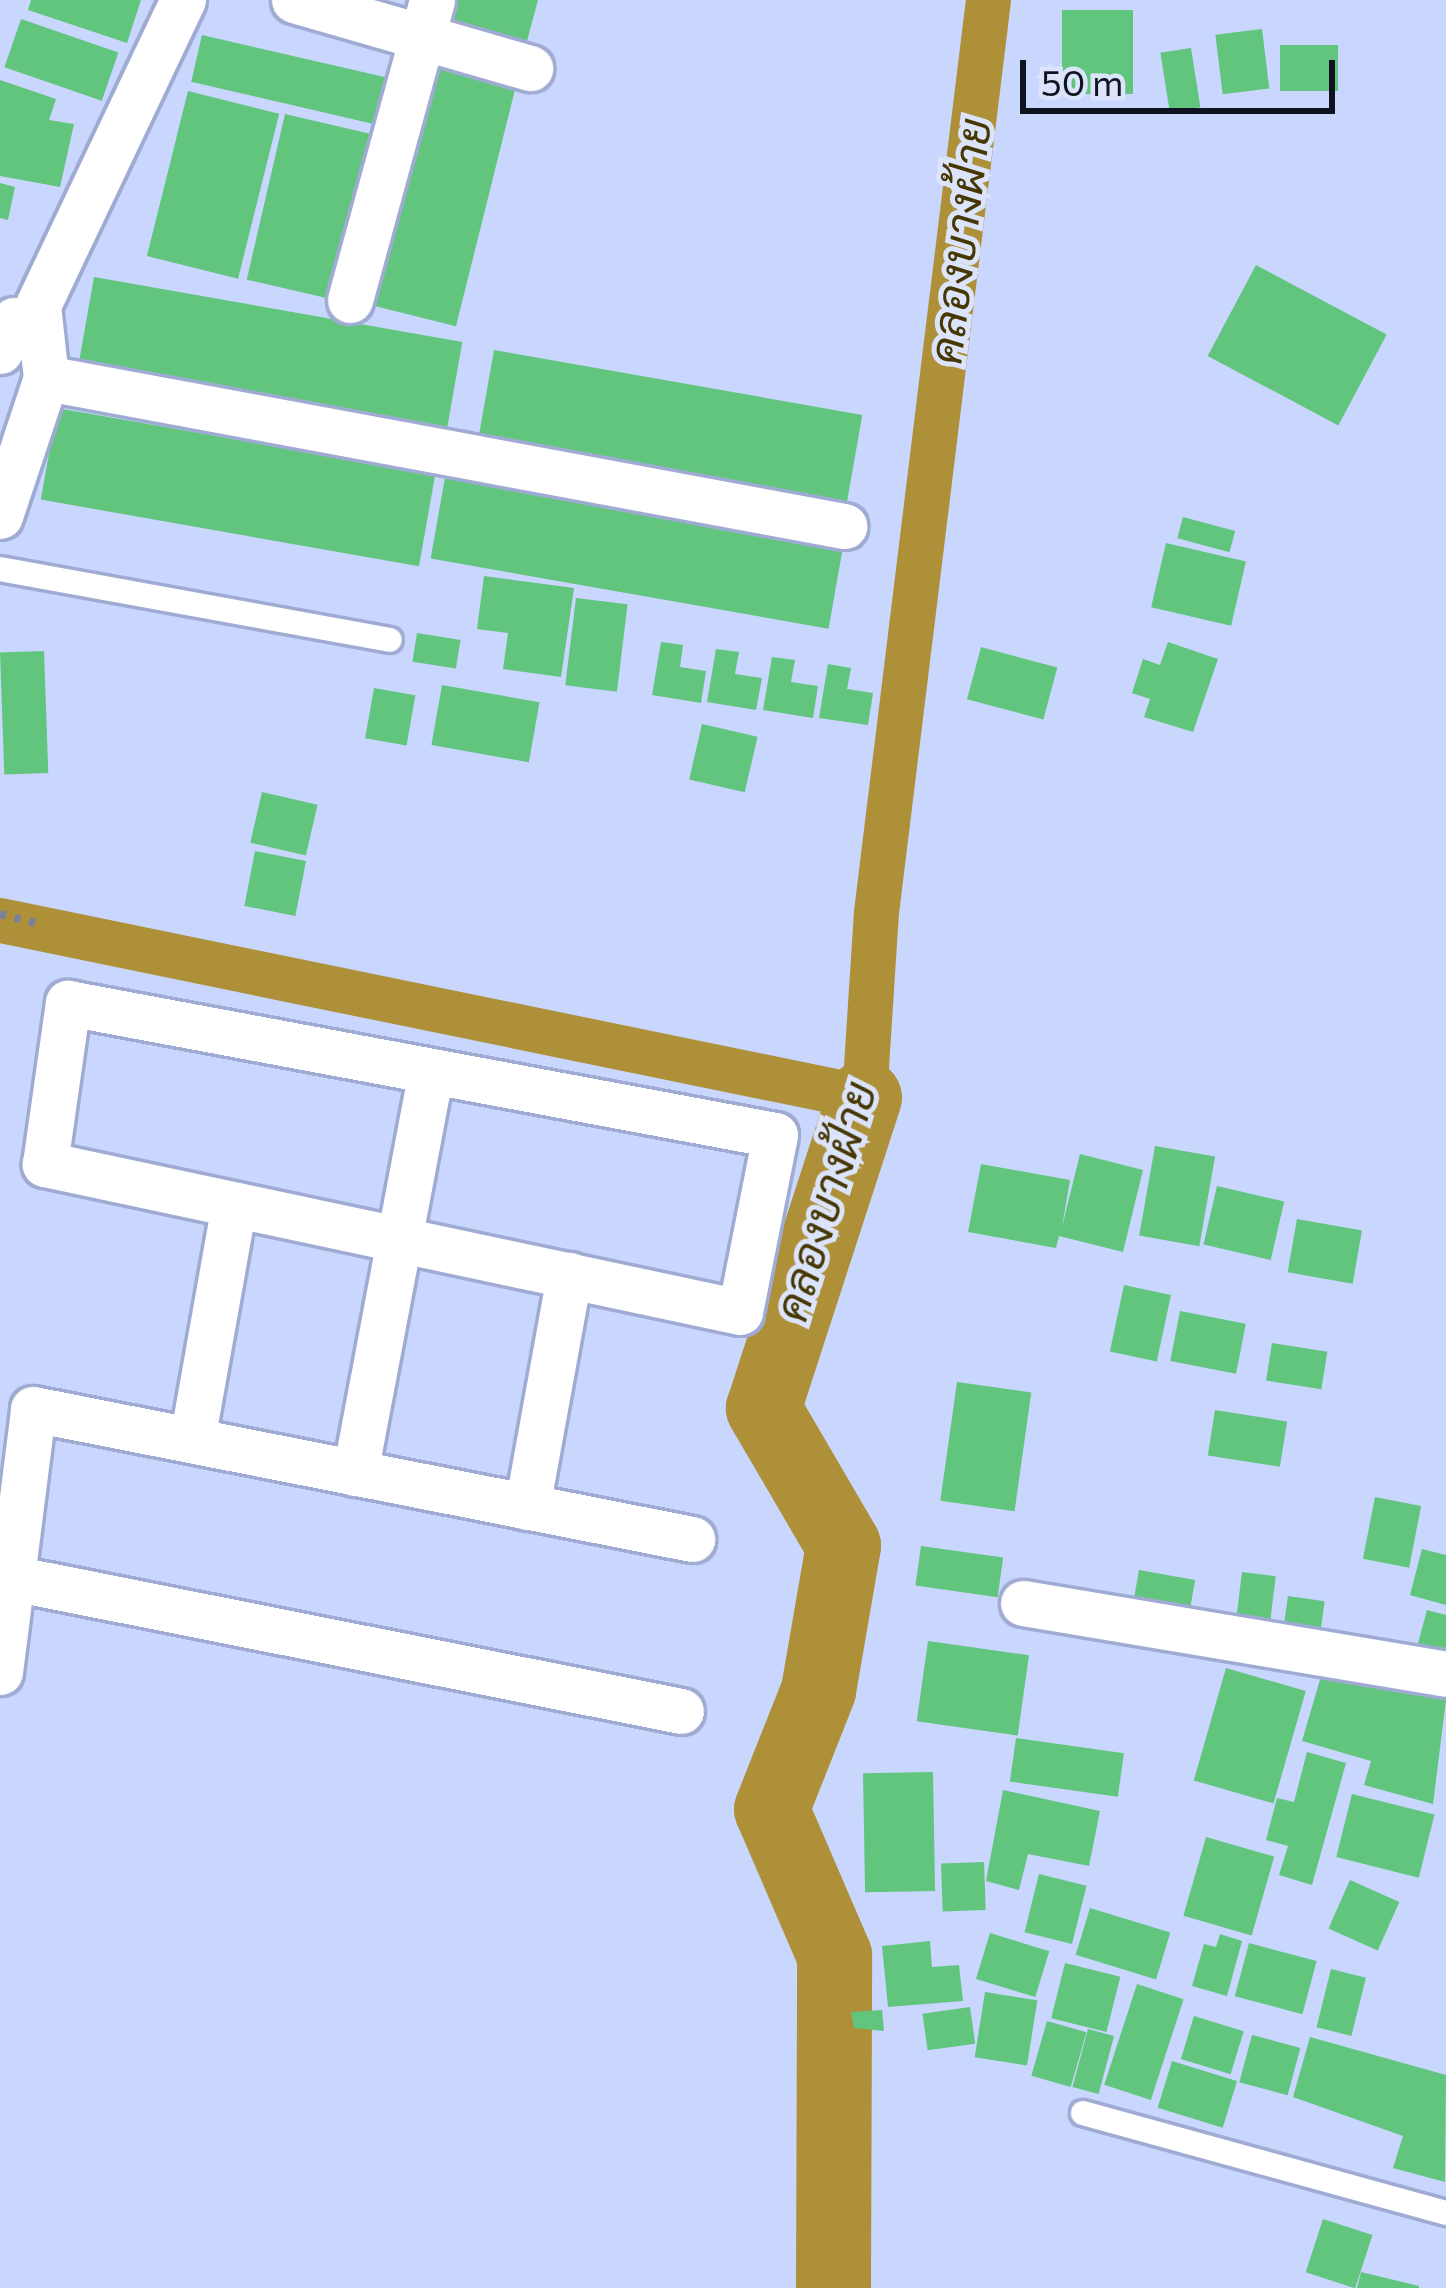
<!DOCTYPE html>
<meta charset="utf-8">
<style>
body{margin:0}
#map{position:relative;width:1446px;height:2288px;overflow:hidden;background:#c9d6fe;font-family:Commissioner,Sarabun,sans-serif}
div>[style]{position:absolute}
.canal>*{height:45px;margin:-22.5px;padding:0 22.5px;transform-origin:22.5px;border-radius:22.5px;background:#ad9038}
.river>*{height:75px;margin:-37.5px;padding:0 37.5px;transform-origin:37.5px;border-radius:37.5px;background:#ad9038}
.building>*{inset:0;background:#62c57e;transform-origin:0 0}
.path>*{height:8px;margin-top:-4px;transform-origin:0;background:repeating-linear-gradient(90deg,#78819d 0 6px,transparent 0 15px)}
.roads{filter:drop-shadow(3px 0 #9fabd2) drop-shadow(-3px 0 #9fabd2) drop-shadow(0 3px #9fabd2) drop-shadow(0 -3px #9fabd2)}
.lane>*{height:24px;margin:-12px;padding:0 12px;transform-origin:12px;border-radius:12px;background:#fff}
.street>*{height:45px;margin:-22.5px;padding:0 22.5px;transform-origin:22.5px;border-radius:22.5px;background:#fff}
span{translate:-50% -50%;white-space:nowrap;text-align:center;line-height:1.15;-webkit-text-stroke:10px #dce4fc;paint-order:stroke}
.water-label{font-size:45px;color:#463703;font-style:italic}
.scale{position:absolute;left:1020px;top:60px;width:315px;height:54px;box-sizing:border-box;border:6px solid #0f1320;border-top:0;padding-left:15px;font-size:36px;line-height:42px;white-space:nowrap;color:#0f1320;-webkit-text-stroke:9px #dce4fc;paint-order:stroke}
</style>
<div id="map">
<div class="canal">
<i style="left:0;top:920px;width:882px;rotate:11.58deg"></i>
<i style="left:864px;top:1097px;width:185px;rotate:-86.3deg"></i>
<i style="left:876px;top:912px;width:919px;rotate:-83deg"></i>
</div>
<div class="river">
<i style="left:833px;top:2288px;width:333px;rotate:-89.8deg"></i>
<i style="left:834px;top:1955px;width:159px;rotate:-113.3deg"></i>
<i style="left:771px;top:1809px;width:128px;rotate:-68.4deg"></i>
<i style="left:818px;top:1690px;width:147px;rotate:-80.2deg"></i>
<i style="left:843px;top:1545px;width:159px;rotate:-120.3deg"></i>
<i style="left:763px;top:1408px;width:327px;rotate:-72deg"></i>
</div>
<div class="building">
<i style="clip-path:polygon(31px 0,141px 0,127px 43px,28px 10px)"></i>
<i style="clip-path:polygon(442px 0,538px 0,523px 56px,434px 34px)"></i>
<i style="left:1062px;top:10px;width:71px;height:84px"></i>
<i style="left:21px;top:19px;width:103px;height:51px;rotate:19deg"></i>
<i style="left:1262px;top:29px;width:60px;height:47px;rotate:83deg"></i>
<i style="left:202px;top:35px;width:195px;height:48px;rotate:13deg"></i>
<i style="left:1280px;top:45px;width:58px;height:46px"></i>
<i style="left:1191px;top:48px;width:60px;height:31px;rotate:81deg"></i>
<i style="left:425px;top:62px;width:94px;height:249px;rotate:14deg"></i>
<i style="clip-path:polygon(0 80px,56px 99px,49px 120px,74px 124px,60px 187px,0 176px)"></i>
<i style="left:188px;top:91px;width:94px;height:170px;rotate:14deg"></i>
<i style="left:285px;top:114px;width:94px;height:170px;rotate:13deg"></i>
<i style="clip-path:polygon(0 183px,15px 187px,8px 220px,0 218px)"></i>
<i style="left:1256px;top:265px;width:148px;height:103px;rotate:28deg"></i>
<i style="left:94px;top:277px;width:374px;height:94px;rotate:10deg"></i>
<i style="left:494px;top:350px;width:374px;height:93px;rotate:10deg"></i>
<i style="left:57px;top:408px;width:384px;height:93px;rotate:10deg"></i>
<i style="left:447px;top:466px;width:404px;height:94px;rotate:10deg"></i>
<i style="left:1183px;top:517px;width:54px;height:22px;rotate:15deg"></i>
<i style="left:1166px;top:543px;width:82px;height:66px;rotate:13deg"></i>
<i style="clip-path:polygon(484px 576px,574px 588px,561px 677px,503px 669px,508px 633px,477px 629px)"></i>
<i style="left:576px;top:598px;width:52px;height:88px;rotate:7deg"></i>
<i style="left:417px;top:633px;width:44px;height:29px;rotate:9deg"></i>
<i style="clip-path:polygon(661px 642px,683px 645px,680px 667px,706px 671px,701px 703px,652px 695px)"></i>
<i style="clip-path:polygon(1168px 642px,1218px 659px,1193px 732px,1144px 717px,1150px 699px,1132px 693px,1143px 659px,1160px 665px)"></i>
<i style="left:981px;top:647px;width:79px;height:54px;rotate:15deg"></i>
<i style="clip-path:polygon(716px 649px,739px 652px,735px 674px,762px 678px,756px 710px,707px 702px)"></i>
<i style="left:44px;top:651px;width:122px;height:44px;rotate:88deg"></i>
<i style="clip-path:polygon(772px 657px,795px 660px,791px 682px,818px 686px,813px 718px,763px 710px)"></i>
<i style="clip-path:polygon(828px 664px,851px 668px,847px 689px,873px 693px,868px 725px,819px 718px)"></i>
<i style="left:442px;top:685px;width:99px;height:61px;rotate:10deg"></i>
<i style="left:374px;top:688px;width:42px;height:51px;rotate:10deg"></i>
<i style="left:702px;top:724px;width:57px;height:57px;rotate:13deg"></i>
<i style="left:262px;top:792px;width:57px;height:52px;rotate:13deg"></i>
<i style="left:255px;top:851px;width:52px;height:56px;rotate:11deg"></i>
<i style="left:1155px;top:1146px;width:61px;height:91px;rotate:10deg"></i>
<i style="clip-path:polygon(1080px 1154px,1143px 1170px,1123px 1252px,1059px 1236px,1056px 1248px,968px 1232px,981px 1164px,1070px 1180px,1062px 1227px)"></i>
<i style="left:1217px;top:1186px;width:69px;height:60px;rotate:13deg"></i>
<i style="left:1297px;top:1219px;width:66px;height:54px;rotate:10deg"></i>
<i style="left:1124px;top:1285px;width:48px;height:68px;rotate:12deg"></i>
<i style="left:1180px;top:1311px;width:67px;height:51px;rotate:11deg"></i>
<i style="left:1272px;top:1343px;width:56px;height:38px;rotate:9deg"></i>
<i style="left:957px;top:1382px;width:75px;height:120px;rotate:8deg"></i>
<i style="left:1215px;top:1410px;width:73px;height:46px;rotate:9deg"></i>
<i style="left:1375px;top:1497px;width:47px;height:63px;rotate:11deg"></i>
<i style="left:921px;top:1546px;width:83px;height:40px;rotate:8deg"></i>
<i style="clip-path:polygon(1422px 1549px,1446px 1555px,1446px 1605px,1410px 1595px)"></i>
<i style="left:1139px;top:1570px;width:57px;height:43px;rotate:10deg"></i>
<i style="left:1242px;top:1572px;width:34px;height:59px;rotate:7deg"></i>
<i style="left:1288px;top:1596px;width:37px;height:39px;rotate:8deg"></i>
<i style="clip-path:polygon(1427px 1610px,1446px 1615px,1446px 1666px,1414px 1658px)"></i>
<i style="left:928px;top:1641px;width:102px;height:81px;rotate:8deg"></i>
<i style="clip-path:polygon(1324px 1666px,1446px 1700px,1433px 1804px,1364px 1785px,1371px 1761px,1302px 1741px)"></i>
<i style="left:1226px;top:1668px;width:83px;height:117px;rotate:16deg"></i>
<i style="left:1016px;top:1738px;width:109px;height:44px;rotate:8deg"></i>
<i style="clip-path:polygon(1307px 1752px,1346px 1763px,1312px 1885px,1279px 1875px,1288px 1846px,1266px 1840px,1277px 1798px,1294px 1802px)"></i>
<i style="left:933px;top:1772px;width:119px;height:70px;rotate:89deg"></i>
<i style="clip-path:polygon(1003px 1790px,1100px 1811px,1089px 1866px,1028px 1854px,1019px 1890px,986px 1881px)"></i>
<i style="left:1352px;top:1794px;width:85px;height:65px;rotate:14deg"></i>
<i style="left:1206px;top:1837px;width:71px;height:82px;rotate:16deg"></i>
<i style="left:984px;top:1862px;width:48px;height:43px;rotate:88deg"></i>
<i style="left:1039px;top:1874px;width:49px;height:60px;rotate:14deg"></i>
<i style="left:1350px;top:1880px;width:54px;height:53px;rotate:24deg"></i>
<i style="left:1090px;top:1908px;width:84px;height:49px;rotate:17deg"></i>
<i style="left:990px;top:1933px;width:62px;height:48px;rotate:17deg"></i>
<i style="clip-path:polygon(1220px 1934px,1242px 1941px,1227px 1996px,1192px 1986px,1204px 1944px,1216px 1947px)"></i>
<i style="clip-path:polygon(930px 1941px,932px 1967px,959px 1965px,963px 2001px,888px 2007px,882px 1946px)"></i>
<i style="left:1249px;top:1943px;width:70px;height:55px;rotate:15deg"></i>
<i style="left:1065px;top:1963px;width:57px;height:57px;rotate:14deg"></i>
<i style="left:1331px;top:1969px;width:36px;height:60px;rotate:14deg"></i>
<i style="left:1137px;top:1984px;width:49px;height:106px;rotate:18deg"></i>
<i style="left:985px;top:1992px;width:53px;height:66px;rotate:9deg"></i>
<i style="left:970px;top:2007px;width:37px;height:48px;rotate:82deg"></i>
<i style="clip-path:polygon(882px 2010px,884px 2031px,854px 2028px,851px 2012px)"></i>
<i style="left:1194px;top:2016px;width:52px;height:45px;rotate:17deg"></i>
<i style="left:1047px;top:2021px;width:41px;height:57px;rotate:16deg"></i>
<i style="left:1088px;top:2029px;width:27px;height:60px;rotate:15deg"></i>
<i style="left:1252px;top:2035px;width:50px;height:49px;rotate:15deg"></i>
<i style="clip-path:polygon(1310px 2037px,1446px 2075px,1445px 2182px,1393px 2168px,1403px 2136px,1293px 2097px)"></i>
<i style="left:1172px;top:2061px;width:68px;height:49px;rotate:17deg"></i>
<i style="left:1323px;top:2219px;width:52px;height:56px;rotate:18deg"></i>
<i style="clip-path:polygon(1361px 2272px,1419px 2286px,1419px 2288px,1357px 2288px)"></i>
</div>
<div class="path">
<i style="left:0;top:914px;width:40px;rotate:14.4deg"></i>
</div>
<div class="roads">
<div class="lane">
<i style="left:0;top:569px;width:396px;rotate:10.3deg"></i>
<i style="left:1083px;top:2113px;width:377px;rotate:15.4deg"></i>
</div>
<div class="street">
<i style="left:294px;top:0;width:246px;rotate:16.1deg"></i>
<i style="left:350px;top:300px;width:311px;rotate:-74.7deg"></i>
<i style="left:0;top:351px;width:34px;rotate:-66deg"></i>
<i style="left:46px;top:378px;width:812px;rotate:10.51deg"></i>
<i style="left:0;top:516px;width:145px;rotate:-71.6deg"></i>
<i style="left:46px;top:378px;width:73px;rotate:-96.3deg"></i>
<i style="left:38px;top:305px;width:338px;rotate:-64.6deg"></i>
<i style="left:68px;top:1003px;width:719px;rotate:10.58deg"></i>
<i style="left:775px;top:1135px;width:180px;rotate:101.2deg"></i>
<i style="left:740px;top:1312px;width:711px;rotate:-167.98deg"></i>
<i style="left:45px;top:1164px;width:163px;rotate:-81.9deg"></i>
<i style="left:192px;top:1440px;width:239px;rotate:-79.9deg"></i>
<i style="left:355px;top:1473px;width:409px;rotate:-79.3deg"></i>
<i style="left:527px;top:1507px;width:236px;rotate:-79.7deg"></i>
<i style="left:12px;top:1578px;width:682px;rotate:11.24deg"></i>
<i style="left:1023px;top:1603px;width:429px;rotate:9.5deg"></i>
<i style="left:0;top:1672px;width:265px;rotate:-82.8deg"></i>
<i style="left:33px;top:1409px;width:672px;rotate:11.16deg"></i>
</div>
</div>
<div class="water-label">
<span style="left:958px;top:241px;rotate:-83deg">คลองบางฝ้าย</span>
<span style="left:824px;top:1201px;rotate:-73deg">คลองบางฝ้าย</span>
</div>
<div class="scale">50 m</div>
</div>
